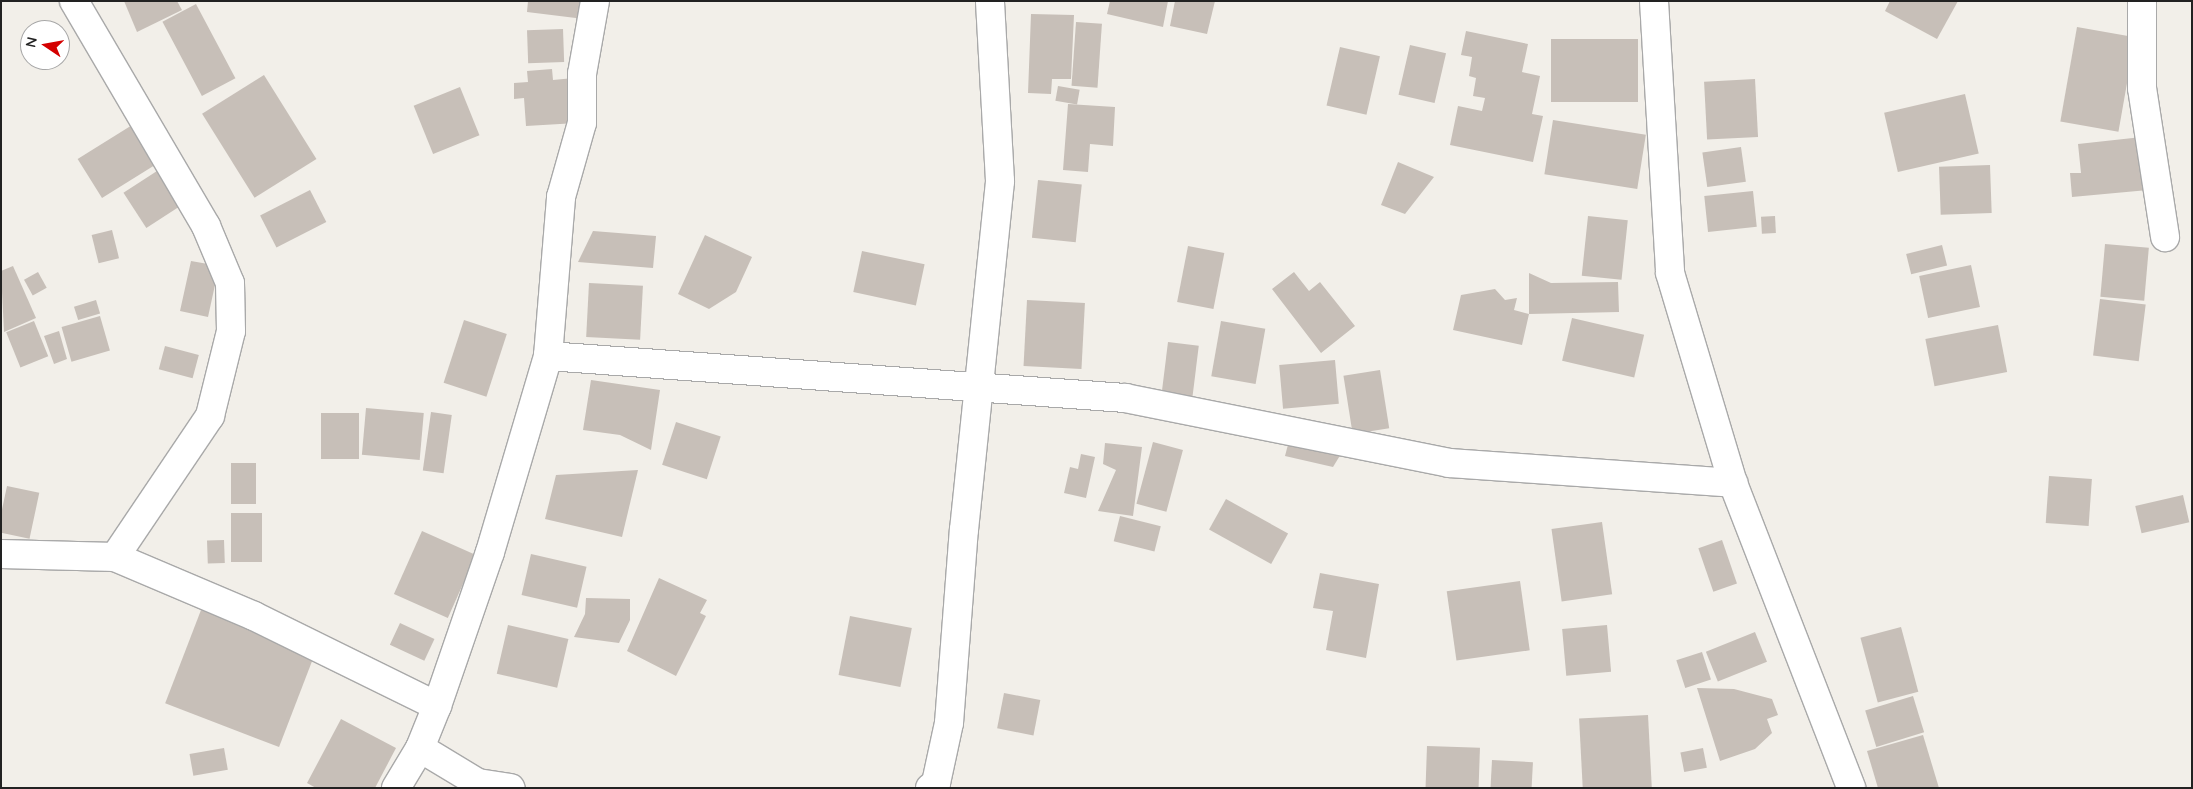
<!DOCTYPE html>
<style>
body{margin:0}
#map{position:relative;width:2193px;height:789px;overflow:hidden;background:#f2efe9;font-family:Quicksand,sans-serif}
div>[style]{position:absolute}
.building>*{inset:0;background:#c7bfb8;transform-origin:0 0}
.roads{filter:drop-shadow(1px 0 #a9a9a9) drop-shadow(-1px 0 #a9a9a9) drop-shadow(0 1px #a9a9a9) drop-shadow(0 -1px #a9a9a9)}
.minor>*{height:28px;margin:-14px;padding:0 14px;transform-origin:14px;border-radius:14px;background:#fff}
span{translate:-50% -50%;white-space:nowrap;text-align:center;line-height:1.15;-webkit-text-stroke:5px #fff;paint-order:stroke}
.frame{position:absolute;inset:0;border:2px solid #222;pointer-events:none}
.north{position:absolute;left:20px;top:20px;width:50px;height:50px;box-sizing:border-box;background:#fff;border:1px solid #a7a7a7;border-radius:50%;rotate:282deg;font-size:14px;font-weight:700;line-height:20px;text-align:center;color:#222}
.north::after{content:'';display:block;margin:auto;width:18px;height:22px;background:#d40000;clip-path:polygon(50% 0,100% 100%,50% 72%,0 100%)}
</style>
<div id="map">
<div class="building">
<i style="clip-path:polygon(124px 1px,177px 1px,182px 10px,137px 32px)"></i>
<i style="clip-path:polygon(528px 1px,586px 1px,584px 19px,527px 12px)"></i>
<i style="clip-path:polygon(1110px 1px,1168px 1px,1163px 27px,1107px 14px)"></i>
<i style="clip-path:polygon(1175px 1px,1215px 1px,1207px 34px,1170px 26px)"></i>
<i style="clip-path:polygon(1890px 1px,1958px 1px,1937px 39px,1885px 11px)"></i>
<i style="left:196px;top:4px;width:84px;height:38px;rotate:62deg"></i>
<i style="clip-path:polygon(1031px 14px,1074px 15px,1071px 79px,1052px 79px,1051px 94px,1028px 93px)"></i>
<i style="left:1076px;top:22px;width:26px;height:64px;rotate:4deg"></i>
<i style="left:2077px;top:27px;width:59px;height:96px;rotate:10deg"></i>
<i style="left:563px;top:29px;width:33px;height:36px;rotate:88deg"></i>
<i style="clip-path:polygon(1466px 31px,1528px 44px,1522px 72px,1540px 76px,1532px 114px,1543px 116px,1533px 162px,1450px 145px,1458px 106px,1482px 111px,1485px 98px,1473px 96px,1476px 78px,1469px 76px,1472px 57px,1461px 55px)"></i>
<i style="left:1551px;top:39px;width:87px;height:63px"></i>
<i style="left:1410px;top:45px;width:37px;height:51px;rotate:13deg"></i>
<i style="left:1340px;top:47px;width:41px;height:60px;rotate:13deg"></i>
<i style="clip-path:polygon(552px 69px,553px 80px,574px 78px,577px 123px,526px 126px,524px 98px,514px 99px,514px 83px,528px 82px,527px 71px)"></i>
<i style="left:264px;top:75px;width:99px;height:73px;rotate:58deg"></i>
<i style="left:1755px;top:79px;width:58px;height:51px;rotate:87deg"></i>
<i style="left:1058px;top:86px;width:22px;height:15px;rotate:10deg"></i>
<i style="left:460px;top:87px;width:52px;height:50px;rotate:68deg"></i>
<i style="left:1965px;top:94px;width:61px;height:83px;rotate:77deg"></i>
<i style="clip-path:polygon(1068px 104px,1115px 107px,1113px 146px,1090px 144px,1088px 172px,1063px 170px)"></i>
<i style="left:1553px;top:120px;width:94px;height:55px;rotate:9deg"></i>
<i style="left:137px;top:122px;width:46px;height:70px;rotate:58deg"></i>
<i style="clip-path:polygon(2142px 137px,2148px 190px,2072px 197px,2070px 173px,2081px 173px,2078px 144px)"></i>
<i style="left:1741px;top:147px;width:35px;height:39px;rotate:82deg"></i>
<i style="clip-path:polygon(1398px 162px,1434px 177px,1405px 214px,1381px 205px)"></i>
<i style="left:1990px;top:165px;width:48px;height:51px;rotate:88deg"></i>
<i style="left:157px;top:171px;width:42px;height:40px;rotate:57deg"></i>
<i style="left:1038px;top:180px;width:44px;height:58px;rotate:6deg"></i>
<i style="left:310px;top:190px;width:36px;height:56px;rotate:63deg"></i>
<i style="left:1753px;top:191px;width:36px;height:49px;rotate:84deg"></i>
<i style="left:1588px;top:216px;width:40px;height:60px;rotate:6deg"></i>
<i style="left:1775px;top:216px;width:17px;height:14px;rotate:87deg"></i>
<i style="left:112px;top:230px;width:29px;height:21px;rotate:76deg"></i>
<i style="clip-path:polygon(593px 231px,656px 236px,653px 268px,578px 262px)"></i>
<i style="clip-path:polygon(705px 235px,752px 257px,736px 292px,709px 309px,678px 294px)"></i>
<i style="left:2105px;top:244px;width:44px;height:53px;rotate:5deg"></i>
<i style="left:1942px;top:245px;width:21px;height:37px;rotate:76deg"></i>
<i style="left:1188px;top:246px;width:37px;height:57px;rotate:11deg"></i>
<i style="left:862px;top:251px;width:64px;height:42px;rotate:12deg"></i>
<i style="clip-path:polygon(191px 261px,208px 264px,224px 287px,215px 285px,208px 317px,180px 311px)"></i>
<i style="left:1971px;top:265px;width:43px;height:53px;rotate:78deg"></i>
<i style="clip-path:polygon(13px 266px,36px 318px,4px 332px,1px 271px)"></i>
<i style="left:38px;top:272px;width:18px;height:16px;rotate:61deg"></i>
<i style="clip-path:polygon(1294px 272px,1309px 291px,1320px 282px,1355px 326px,1321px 353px,1272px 289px)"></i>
<i style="clip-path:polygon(1529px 273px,1551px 283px,1618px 282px,1619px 312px,1529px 314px)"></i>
<i style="left:589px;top:283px;width:54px;height:54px;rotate:3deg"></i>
<i style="clip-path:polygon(1495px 289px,1505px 300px,1517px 298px,1514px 310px,1529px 314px,1522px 345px,1453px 330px,1461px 295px)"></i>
<i style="left:2100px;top:299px;width:46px;height:57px;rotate:7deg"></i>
<i style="left:96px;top:300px;width:14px;height:23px;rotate:73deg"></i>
<i style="left:1027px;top:300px;width:58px;height:66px;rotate:3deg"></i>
<i style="left:100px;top:316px;width:36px;height:40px;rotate:74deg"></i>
<i style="left:1572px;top:318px;width:74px;height:44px;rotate:13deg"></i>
<i style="left:464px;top:320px;width:45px;height:66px;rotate:18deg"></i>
<i style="left:34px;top:321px;width:38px;height:30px;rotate:68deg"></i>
<i style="left:1221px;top:321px;width:45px;height:56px;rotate:10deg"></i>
<i style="left:1998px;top:325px;width:48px;height:74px;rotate:79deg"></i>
<i style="clip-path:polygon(59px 331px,67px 359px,54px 364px,44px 336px)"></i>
<i style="left:1168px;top:342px;width:31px;height:56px;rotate:7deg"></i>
<i style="left:165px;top:346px;width:35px;height:24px;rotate:15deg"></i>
<i style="left:1335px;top:360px;width:44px;height:56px;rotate:85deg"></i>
<i style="left:1380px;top:370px;width:59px;height:37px;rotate:81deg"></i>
<i style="clip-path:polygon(591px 380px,660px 390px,651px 450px,620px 435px,583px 430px)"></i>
<i style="left:366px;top:408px;width:58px;height:47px;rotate:5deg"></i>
<i style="left:431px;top:412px;width:21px;height:59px;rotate:8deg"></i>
<i style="left:321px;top:413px;width:38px;height:46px"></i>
<i style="left:676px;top:422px;width:47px;height:45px;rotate:18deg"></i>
<i style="clip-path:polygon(1290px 437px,1344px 449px,1333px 467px,1285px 456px)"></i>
<i style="left:1153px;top:442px;width:31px;height:64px;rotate:15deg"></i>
<i style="clip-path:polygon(1105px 443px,1142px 447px,1133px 516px,1098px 511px,1116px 470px,1103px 464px)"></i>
<i style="clip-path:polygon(1081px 454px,1095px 457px,1086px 498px,1064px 493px,1070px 467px,1078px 469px)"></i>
<i style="left:231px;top:463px;width:25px;height:41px"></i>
<i style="clip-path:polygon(638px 470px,622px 537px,545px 519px,556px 475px)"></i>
<i style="left:2049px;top:476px;width:43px;height:47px;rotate:4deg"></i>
<i style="left:7px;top:486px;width:33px;height:47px;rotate:12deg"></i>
<i style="left:2183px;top:495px;width:28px;height:49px;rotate:77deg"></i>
<i style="left:1226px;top:499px;width:71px;height:35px;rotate:29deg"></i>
<i style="left:231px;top:513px;width:31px;height:49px"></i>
<i style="left:1120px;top:516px;width:42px;height:26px;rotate:14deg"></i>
<i style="left:1602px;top:522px;width:73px;height:51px;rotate:82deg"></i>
<i style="left:422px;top:531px;width:59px;height:69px;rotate:24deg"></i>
<i style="left:224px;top:540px;width:23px;height:17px;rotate:88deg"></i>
<i style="left:1722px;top:540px;width:46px;height:25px;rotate:71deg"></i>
<i style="left:531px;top:554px;width:57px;height:42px;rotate:13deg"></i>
<i style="clip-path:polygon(1320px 573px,1379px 584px,1366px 658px,1326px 650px,1333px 611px,1313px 608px)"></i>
<i style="clip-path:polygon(659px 578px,707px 600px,700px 613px,706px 616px,676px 676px,627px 651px)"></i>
<i style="left:1520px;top:581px;width:70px;height:74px;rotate:82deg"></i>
<i style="clip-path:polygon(586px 598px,630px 599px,630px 620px,619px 643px,574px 637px,585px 614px)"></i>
<i style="left:201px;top:610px;width:122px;height:100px;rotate:21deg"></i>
<i style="left:850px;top:616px;width:63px;height:60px;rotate:11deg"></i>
<i style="left:400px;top:623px;width:38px;height:24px;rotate:25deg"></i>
<i style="left:508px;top:625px;width:62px;height:50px;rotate:13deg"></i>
<i style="left:1607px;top:625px;width:47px;height:45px;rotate:85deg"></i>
<i style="left:1901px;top:627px;width:67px;height:42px;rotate:75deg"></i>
<i style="left:1755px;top:632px;width:32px;height:53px;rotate:68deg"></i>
<i style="left:1702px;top:652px;width:29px;height:27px;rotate:72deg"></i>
<i style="clip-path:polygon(1697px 688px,1734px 689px,1772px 699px,1778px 715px,1767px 719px,1772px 733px,1755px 749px,1720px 761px)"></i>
<i style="left:1004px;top:693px;width:37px;height:36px;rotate:11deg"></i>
<i style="left:1913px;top:696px;width:38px;height:50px;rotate:73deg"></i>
<i style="left:1648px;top:715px;width:72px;height:69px;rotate:87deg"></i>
<i style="clip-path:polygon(341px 719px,396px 748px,375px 788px,316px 788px,307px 783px)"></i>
<i style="clip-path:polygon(1923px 735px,1939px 788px,1878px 788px,1867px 751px)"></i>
<i style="left:1427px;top:746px;width:53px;height:42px;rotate:2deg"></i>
<i style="left:224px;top:748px;width:22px;height:35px;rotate:80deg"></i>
<i style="left:1703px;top:748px;width:20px;height:23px;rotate:79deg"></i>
<i style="left:1492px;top:760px;width:41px;height:28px;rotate:3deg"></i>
</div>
<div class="roads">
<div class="minor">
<i style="left:74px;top:1px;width:261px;rotate:59.6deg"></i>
<i style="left:206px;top:226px;width:62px;rotate:67.2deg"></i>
<i style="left:230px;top:283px;width:48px;rotate:88.8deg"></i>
<i style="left:231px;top:331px;width:88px;rotate:103.9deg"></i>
<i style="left:210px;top:416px;width:170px;rotate:124deg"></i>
<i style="left:1654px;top:1px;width:272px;rotate:86.6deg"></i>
<i style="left:1670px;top:273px;width:219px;rotate:73.3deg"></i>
<i style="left:1733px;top:483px;width:327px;rotate:68.8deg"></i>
<i style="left:2142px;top:1px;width:87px;rotate:90deg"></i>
<i style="left:2142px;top:88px;width:151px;rotate:81.2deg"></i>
<i style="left:548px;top:356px;width:579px;rotate:4.16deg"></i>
<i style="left:1125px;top:398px;width:330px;rotate:11.3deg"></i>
<i style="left:1449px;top:463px;width:285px;rotate:4deg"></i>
<i style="left:1px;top:554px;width:114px;rotate:1.5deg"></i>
<i style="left:115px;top:557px;width:151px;rotate:23deg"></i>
<i style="left:254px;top:616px;width:204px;rotate:26.2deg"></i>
<i style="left:420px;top:748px;width:68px;rotate:31.1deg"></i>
<i style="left:478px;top:783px;width:33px;rotate:9deg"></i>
<i style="left:396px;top:788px;width:47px;rotate:-59deg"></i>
<i style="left:420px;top:748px;width:45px;rotate:-68deg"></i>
<i style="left:437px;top:706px;width:163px;rotate:-71deg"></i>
<i style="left:490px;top:552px;width:204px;rotate:-73.5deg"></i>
<i style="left:548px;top:356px;width:160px;rotate:-85.3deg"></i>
<i style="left:561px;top:197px;width:77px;rotate:-74.2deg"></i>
<i style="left:582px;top:123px;width:49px;rotate:-90deg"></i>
<i style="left:582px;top:74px;width:74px;rotate:-79.9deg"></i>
<i style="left:930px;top:788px;width:8px;rotate:-40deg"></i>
<i style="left:936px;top:783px;width:61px;rotate:-77.8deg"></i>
<i style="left:949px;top:723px;width:194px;rotate:-85.6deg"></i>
<i style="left:964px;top:530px;width:351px;rotate:-84.1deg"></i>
<i style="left:1000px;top:181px;width:180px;rotate:-93.2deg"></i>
</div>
</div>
<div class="frame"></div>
<div class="north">N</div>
</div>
